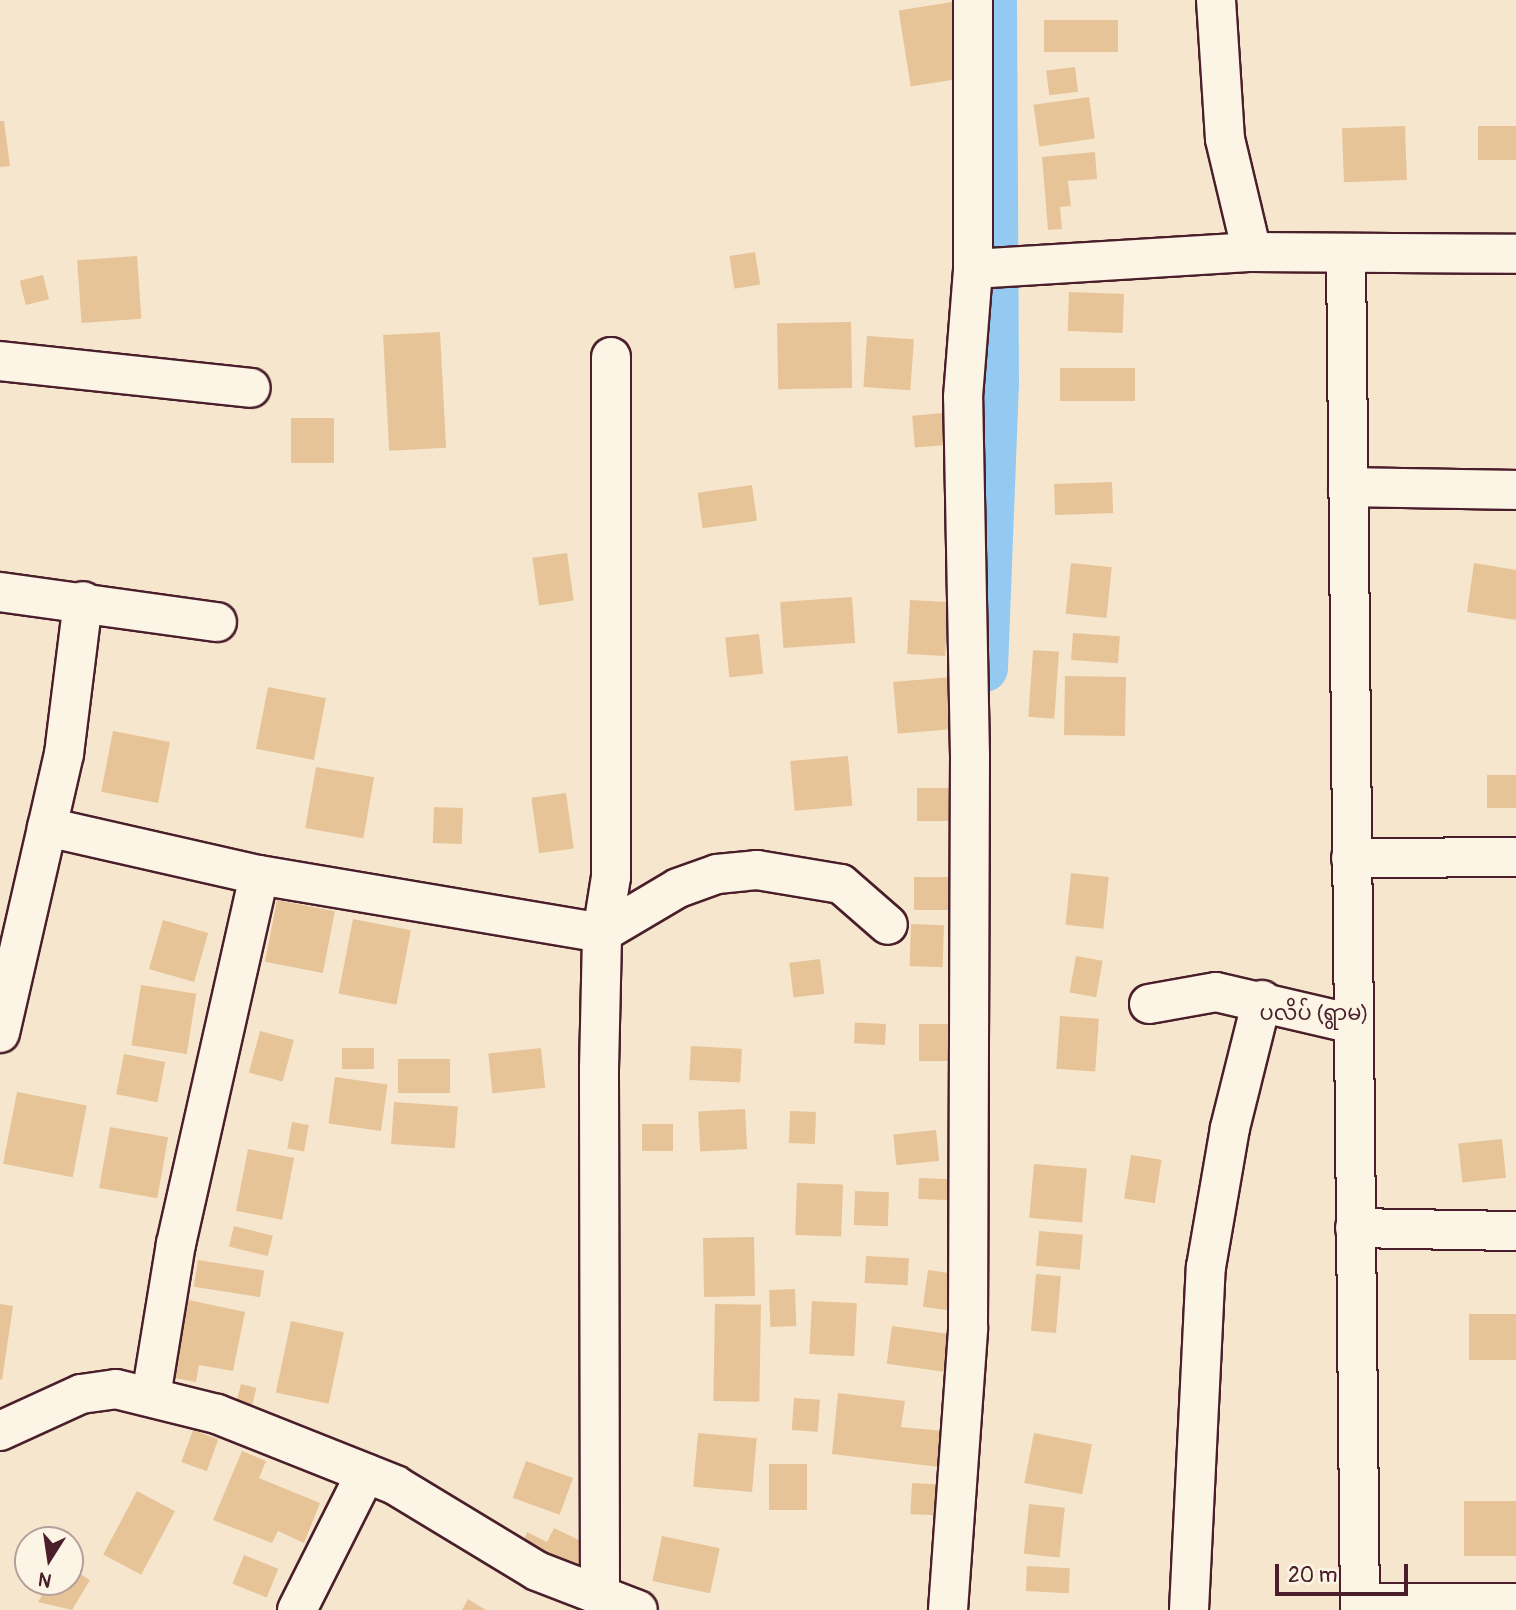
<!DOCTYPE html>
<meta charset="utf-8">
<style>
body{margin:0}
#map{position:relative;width:1516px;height:1610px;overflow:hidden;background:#f6e6ce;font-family:Pangolin,"Noto Sans Myanmar",sans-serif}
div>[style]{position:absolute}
.canal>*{height:47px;margin:-23.5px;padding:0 23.5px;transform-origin:23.5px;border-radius:23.5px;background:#94caf2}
.building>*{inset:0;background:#e7c498;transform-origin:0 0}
.roads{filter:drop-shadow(2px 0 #4a1f2b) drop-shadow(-2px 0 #4a1f2b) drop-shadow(0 2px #4a1f2b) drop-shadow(0 -2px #4a1f2b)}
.minor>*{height:38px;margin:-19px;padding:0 19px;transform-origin:19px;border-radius:19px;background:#fcf5e5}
span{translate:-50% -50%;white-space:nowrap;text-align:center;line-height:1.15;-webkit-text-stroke:6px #fcf5e5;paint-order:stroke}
.quarter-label{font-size:21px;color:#4a1f2b}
.north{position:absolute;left:14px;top:1526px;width:70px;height:70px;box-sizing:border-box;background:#fcf5e5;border:2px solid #b59f9b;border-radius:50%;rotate:192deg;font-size:19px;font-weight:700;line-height:28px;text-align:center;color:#4a1f2b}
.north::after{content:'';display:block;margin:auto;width:24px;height:32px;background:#4a1f2b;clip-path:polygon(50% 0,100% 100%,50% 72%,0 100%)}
.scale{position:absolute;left:1275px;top:1564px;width:133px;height:32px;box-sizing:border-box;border:4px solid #4a1f2b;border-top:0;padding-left:9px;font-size:21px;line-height:24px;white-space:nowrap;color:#4a1f2b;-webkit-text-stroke:5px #fcf5e5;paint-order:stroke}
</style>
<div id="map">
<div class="canal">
<i style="left:984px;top:668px;width:284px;rotate:-87.8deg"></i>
<i style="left:995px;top:384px;width:384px;rotate:-90.3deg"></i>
</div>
<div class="building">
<i style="left:952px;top:2px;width:77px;height:54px;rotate:81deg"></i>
<i style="left:1118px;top:20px;width:32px;height:74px;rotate:90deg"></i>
<i style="left:1075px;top:67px;width:25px;height:29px;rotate:83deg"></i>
<i style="left:1089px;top:97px;width:42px;height:56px;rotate:82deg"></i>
<i style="clip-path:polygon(0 121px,4px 121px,10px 166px,0 167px)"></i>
<i style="left:1405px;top:126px;width:54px;height:63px;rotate:88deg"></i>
<i style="left:1516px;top:126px;width:34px;height:38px;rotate:90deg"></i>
<i style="clip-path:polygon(1095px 152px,1097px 179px,1068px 181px,1071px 206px,1060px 207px,1062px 229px,1048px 230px,1042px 157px)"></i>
<i style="left:755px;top:252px;width:33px;height:26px;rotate:81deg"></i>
<i style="left:137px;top:256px;width:63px;height:60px;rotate:86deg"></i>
<i style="left:43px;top:275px;width:25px;height:24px;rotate:76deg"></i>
<i style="left:1069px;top:292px;width:55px;height:39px;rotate:2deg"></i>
<i style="left:851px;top:322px;width:66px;height:74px;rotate:89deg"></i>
<i style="left:440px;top:332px;width:116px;height:57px;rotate:87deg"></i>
<i style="left:867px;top:336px;width:47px;height:51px;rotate:4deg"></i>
<i style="left:1060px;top:368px;width:75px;height:33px"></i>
<i style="left:943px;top:413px;width:32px;height:31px;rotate:85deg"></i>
<i style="left:334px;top:418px;width:45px;height:43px;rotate:90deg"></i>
<i style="left:1112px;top:482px;width:31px;height:58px;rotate:88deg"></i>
<i style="left:752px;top:485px;width:36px;height:55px;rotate:82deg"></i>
<i style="left:567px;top:553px;width:48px;height:35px;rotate:82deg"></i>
<i style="left:1071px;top:563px;width:41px;height:51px;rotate:6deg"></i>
<i style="clip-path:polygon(1474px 563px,1516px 570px,1516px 620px,1467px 612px)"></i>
<i style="left:852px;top:597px;width:46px;height:72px;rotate:86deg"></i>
<i style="left:910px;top:600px;width:38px;height:54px;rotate:3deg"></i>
<i style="left:1073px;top:633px;width:47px;height:27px;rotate:4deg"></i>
<i style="left:759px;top:634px;width:40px;height:34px;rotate:84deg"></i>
<i style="left:1033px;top:650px;width:26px;height:67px;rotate:4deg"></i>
<i style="left:1065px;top:676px;width:61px;height:59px;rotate:1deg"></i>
<i style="left:951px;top:677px;width:52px;height:58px;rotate:85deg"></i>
<i style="left:268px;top:687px;width:59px;height:63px;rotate:11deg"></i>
<i style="left:113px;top:731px;width:58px;height:62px;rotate:11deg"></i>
<i style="left:848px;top:756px;width:50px;height:58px;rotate:85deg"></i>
<i style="left:316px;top:767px;width:59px;height:62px;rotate:10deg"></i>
<i style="left:1487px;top:775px;width:29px;height:33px"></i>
<i style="left:956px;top:788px;width:33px;height:39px;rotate:90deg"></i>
<i style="left:566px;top:793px;width:56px;height:35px;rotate:82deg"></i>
<i style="left:434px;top:807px;width:29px;height:36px;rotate:2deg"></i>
<i style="left:1071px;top:873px;width:38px;height:52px;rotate:6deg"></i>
<i style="left:914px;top:877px;width:43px;height:33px"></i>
<i style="left:277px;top:900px;width:59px;height:63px;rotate:11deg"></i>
<i style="left:353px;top:919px;width:59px;height:76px;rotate:11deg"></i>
<i style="left:163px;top:920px;width:47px;height:51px;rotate:16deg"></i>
<i style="left:911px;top:924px;width:33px;height:42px;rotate:2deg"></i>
<i style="left:1076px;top:956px;width:27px;height:37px;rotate:10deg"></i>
<i style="left:820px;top:959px;width:35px;height:31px;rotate:83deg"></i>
<i style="left:141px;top:985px;width:56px;height:61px;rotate:9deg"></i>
<i style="left:1060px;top:1016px;width:39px;height:53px;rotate:4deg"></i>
<i style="left:886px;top:1024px;width:21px;height:31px;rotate:93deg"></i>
<i style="left:919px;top:1024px;width:33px;height:37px"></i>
<i style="left:260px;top:1031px;width:35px;height:43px;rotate:15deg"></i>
<i style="left:691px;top:1046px;width:51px;height:34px;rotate:3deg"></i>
<i style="left:342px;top:1048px;width:32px;height:21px"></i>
<i style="left:541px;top:1048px;width:40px;height:53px;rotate:84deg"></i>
<i style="left:124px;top:1054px;width:42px;height:41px;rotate:11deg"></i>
<i style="left:450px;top:1059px;width:34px;height:52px;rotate:90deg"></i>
<i style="left:335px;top:1077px;width:53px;height:47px;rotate:8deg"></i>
<i style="left:17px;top:1092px;width:71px;height:73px;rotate:11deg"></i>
<i style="left:394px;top:1102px;width:64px;height:42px;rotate:4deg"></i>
<i style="left:745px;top:1109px;width:40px;height:47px;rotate:87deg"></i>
<i style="left:790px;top:1111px;width:26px;height:32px;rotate:2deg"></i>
<i style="left:292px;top:1122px;width:17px;height:27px;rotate:10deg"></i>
<i style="left:642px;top:1124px;width:31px;height:27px"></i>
<i style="left:110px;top:1127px;width:59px;height:62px;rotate:10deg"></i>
<i style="left:936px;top:1130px;width:31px;height:43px;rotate:84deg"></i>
<i style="left:1502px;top:1139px;width:39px;height:44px;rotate:84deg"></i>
<i style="left:248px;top:1149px;width:47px;height:63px;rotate:11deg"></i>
<i style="left:1131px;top:1155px;width:31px;height:44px;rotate:9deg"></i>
<i style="left:1034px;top:1164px;width:53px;height:54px;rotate:5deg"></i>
<i style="left:919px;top:1178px;width:33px;height:21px;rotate:2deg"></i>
<i style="left:797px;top:1183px;width:46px;height:52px;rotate:2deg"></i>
<i style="left:855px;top:1191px;width:34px;height:34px;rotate:2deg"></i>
<i style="left:234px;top:1226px;width:40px;height:21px;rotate:14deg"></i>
<i style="left:1039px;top:1231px;width:44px;height:35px;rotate:5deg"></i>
<i style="left:754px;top:1237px;width:59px;height:51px;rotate:89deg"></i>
<i style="left:866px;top:1256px;width:43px;height:27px;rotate:3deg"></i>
<i style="left:198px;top:1260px;width:67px;height:27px;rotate:9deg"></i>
<i style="left:928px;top:1270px;width:36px;height:37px;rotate:8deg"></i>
<i style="left:1036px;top:1274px;width:25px;height:57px;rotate:5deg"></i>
<i style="left:795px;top:1289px;width:37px;height:26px;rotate:88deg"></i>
<i style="clip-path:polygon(184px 1299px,245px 1312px,233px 1371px,199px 1365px,196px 1382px,169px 1377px)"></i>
<i style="left:812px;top:1301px;width:45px;height:53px;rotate:3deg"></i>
<i style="clip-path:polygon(0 1304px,13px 1306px,2px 1380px,0 1379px)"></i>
<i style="left:715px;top:1304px;width:46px;height:97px;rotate:1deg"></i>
<i style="left:1516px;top:1314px;width:46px;height:47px;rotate:90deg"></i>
<i style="left:291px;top:1321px;width:54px;height:73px;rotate:12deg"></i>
<i style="left:892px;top:1326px;width:67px;height:38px;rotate:8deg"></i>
<i style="left:241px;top:1384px;width:16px;height:23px;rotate:14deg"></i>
<i style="clip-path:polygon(838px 1393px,905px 1401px,901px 1427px,943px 1431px,939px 1467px,832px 1454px)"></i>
<i style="left:794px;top:1398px;width:26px;height:32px;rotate:4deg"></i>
<i style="left:193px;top:1430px;width:27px;height:34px;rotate:20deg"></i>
<i style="left:698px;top:1433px;width:59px;height:54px;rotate:5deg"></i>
<i style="left:1034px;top:1433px;width:59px;height:51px;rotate:11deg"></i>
<i style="clip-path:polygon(242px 1451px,266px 1461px,259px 1478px,320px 1503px,304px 1543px,278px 1531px,272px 1543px,213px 1520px)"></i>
<i style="left:526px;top:1461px;width:50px;height:39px;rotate:20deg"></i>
<i style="left:769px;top:1464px;width:38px;height:46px"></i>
<i style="left:912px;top:1483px;width:35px;height:31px;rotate:3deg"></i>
<i style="left:137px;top:1491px;width:43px;height:72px;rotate:28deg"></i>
<i style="left:1516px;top:1501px;width:55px;height:52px;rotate:90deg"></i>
<i style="left:1029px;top:1504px;width:36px;height:50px;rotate:6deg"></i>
<i style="clip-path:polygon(554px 1528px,591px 1546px,581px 1568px,523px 1543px,527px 1532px,547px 1542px)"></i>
<i style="left:662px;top:1536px;width:59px;height:46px;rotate:12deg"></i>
<i style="left:244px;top:1555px;width:37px;height:31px;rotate:22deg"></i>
<i style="left:1027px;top:1566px;width:43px;height:25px;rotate:3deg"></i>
<i style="clip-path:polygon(70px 1568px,90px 1580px,72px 1610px,38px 1602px,50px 1582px,70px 1582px)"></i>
<i style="clip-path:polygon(468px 1599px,486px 1610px,462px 1610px)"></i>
</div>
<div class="roads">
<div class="minor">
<i style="left:1216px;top:0;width:139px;rotate:86.3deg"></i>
<i style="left:1225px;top:139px;width:116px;rotate:76.6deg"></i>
<i style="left:1346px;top:253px;width:1357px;rotate:89.41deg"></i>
<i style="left:973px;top:269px;width:280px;rotate:-3.5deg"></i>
<i style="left:1252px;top:252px;width:264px;rotate:0.4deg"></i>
<i style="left:0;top:361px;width:252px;rotate:6.1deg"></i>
<i style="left:1348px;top:487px;width:168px;rotate:1deg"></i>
<i style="left:0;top:592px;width:219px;rotate:7.9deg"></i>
<i style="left:47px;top:827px;width:217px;rotate:12.8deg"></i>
<i style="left:259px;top:875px;width:348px;rotate:9.6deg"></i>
<i style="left:602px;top:933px;width:88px;rotate:-30.6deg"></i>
<i style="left:678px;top:888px;width:41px;rotate:-19.7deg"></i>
<i style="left:717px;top:874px;width:40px;rotate:-5.7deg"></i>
<i style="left:757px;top:870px;width:85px;rotate:9.5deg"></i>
<i style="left:841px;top:884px;width:62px;rotate:41.1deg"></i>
<i style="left:1351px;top:858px;width:165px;rotate:-0.3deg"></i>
<i style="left:1149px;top:1004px;width:68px;rotate:-10.2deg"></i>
<i style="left:1216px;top:992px;width:141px;rotate:13.1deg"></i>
<i style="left:0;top:1033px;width:286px;rotate:-77.1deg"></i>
<i style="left:64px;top:754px;width:154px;rotate:-82.9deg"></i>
<i style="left:1355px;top:1228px;width:161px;rotate:1.1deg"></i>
<i style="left:151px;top:1396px;width:154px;rotate:-80.7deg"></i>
<i style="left:176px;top:1244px;width:378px;rotate:-77.3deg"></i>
<i style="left:0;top:1431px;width:89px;rotate:-24.6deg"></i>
<i style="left:81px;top:1394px;width:35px;rotate:-8deg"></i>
<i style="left:116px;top:1389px;width:104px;rotate:13.9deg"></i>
<i style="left:217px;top:1414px;width:192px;rotate:21.7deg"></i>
<i style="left:395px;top:1485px;width:166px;rotate:31.2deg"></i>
<i style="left:537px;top:1571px;width:108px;rotate:21.1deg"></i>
<i style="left:600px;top:1595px;width:526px;rotate:-90.11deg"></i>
<i style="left:599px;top:1069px;width:136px;rotate:-88.7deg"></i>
<i style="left:602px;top:933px;width:57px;rotate:-80.9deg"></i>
<i style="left:611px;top:877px;width:520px;rotate:-90deg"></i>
<i style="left:1360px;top:1603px;width:156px"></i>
<i style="left:297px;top:1610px;width:153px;rotate:-63.3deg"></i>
<i style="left:948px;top:1610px;width:282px;rotate:-85.9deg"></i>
<i style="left:968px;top:1329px;width:573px;rotate:-89.8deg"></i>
<i style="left:970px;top:756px;width:359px;rotate:-91.1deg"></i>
<i style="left:963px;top:397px;width:128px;rotate:-85.5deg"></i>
<i style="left:973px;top:269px;width:269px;rotate:-90deg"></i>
<i style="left:1189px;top:1610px;width:343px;rotate:-87.2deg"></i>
<i style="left:1206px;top:1267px;width:141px;rotate:-80.2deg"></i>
<i style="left:1230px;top:1128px;width:132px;rotate:-76deg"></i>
</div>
</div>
<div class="quarter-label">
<span style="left:1314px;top:1014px">ပလိပ် (ရွာမ)</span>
</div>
<div class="north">N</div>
<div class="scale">20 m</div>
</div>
